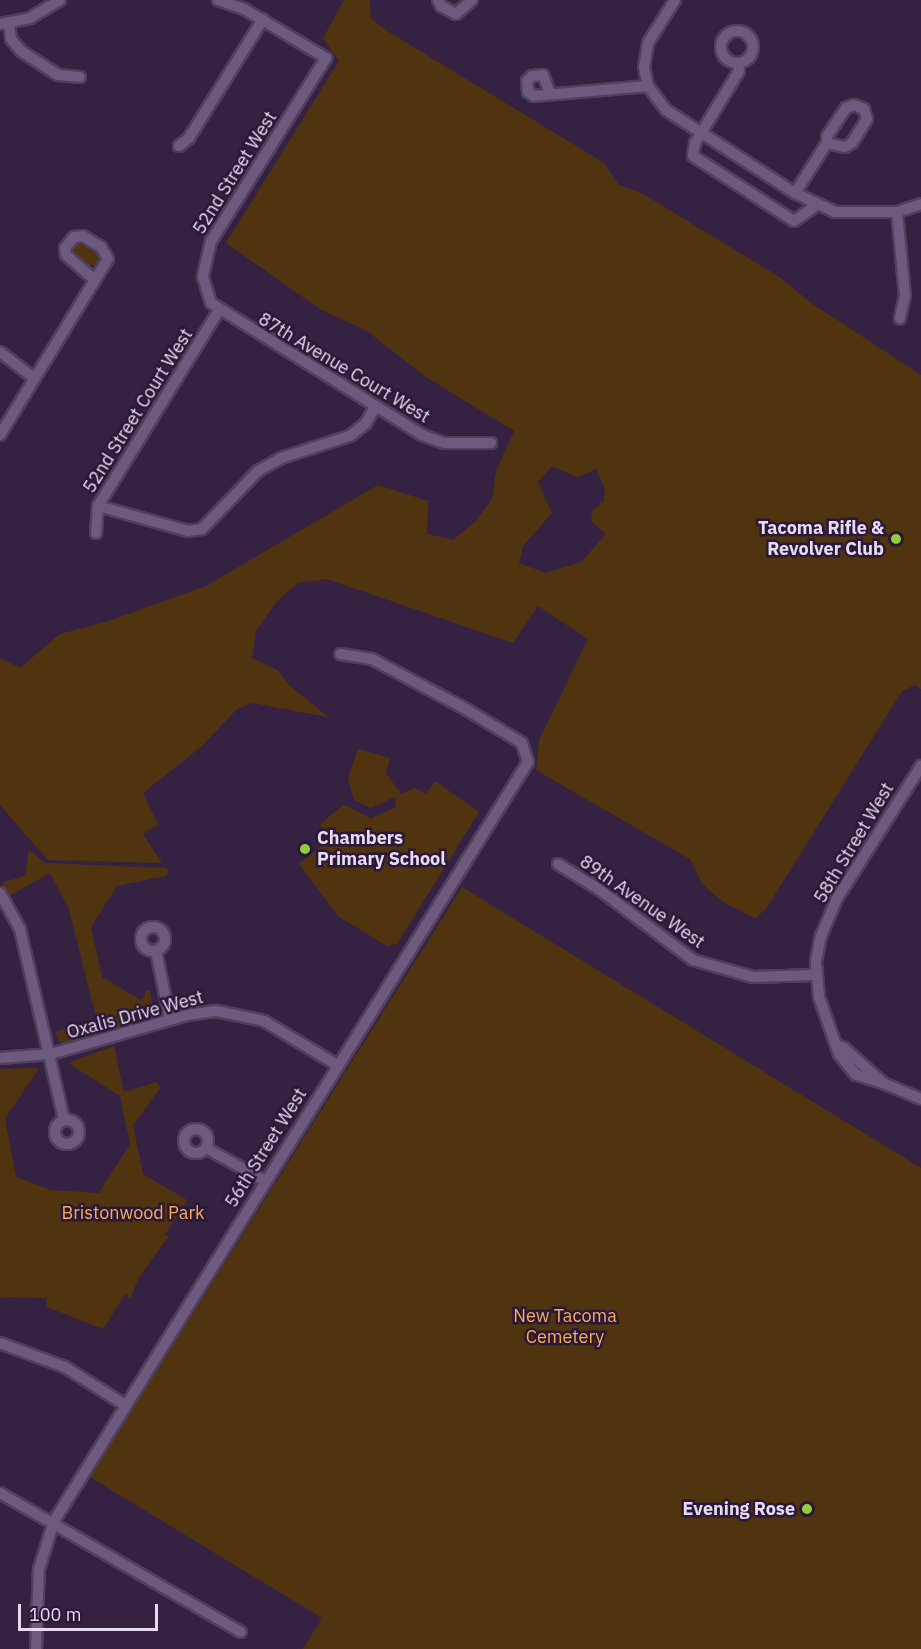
<!DOCTYPE html>
<style>
body{margin:0}
#map{position:relative;width:921px;height:1649px;overflow:hidden;background:#352243;font-family:"IBM Plex Sans",sans-serif}
div>[style]{position:absolute}
.green>*{inset:0;background:#50340f}
.roads{filter:drop-shadow(2px 0 #51405d) drop-shadow(-2px 0 #51405d) drop-shadow(0 2px #51405d) drop-shadow(0 -2px #51405d)}
.minor>*{height:10px;margin:-5px;padding:0 5px;transform-origin:5px;border-radius:5px;background:#6e5a7f}
.minor>.ring{margin:-5px;padding:0;box-sizing:content-box;background:none;border:10px solid #6e5a7f;border-radius:50%}
.dots>*{width:16px;height:16px;translate:-50% -50%;box-sizing:border-box;border:3px solid #2b1838;border-radius:50%}
span{translate:-50% -50%;white-space:nowrap;text-align:center;line-height:1.15;-webkit-text-stroke:5px #2b1838;paint-order:stroke}
.street-label{font-size:18px;color:#e7dbf1}
.poi-label{font-size:18px;color:#e7dbf1;font-weight:700}
.right{translate:-100% -50%;text-align:right}
.left{translate:0 -50%;text-align:left}
.park-label{font-size:18px;color:#f6ae55}
.scale{position:absolute;left:18px;top:1604px;width:140px;height:27px;box-sizing:border-box;border:3px solid #e7dbf1;border-top:0;padding-left:8px;font-size:18px;line-height:21px;white-space:nowrap;color:#e7dbf1;-webkit-text-stroke:4px #2b1838;paint-order:stroke}
</style>
<div id="map">
<div class="green">
<i style="clip-path:polygon(evenodd,344px 0,370px 0,371px 19px,389px 32px,604px 163px,619px 185px,643px 194px,781px 278px,811px 303px,921px 375px,921px 689px,915px 685px,902px 691px,766px 909px,755px 918px,723px 902px,702px 884px,690px 859px,536px 770px,539px 740px,588px 639px,538px 606px,513px 643px,327px 579px,298px 583px,278px 600px,256px 631px,252px 658px,278px 670px,289px 685px,328px 717px,252px 703px,237px 709px,202px 746px,143px 793px,158px 824px,143px 834px,162px 863px,48px 860px,0 805px,0 658px,20px 668px,60px 634px,109px 621px,206px 586px,378px 485px,428px 501px,427px 534px,453px 540px,476px 521px,492px 499px,496px 472px,514px 431px,426px 377px,367px 331px,320px 309px,226px 243px,339px 61px,323px 38px,344px 0,552px 466px,577px 477px,596px 469px,605px 489px,604px 501px,592px 511px,591px 521px,606px 534px,581px 562px,546px 573px,519px 563px,523px 546px,552px 513px,538px 482px,552px 466px)"></i>
<i style="clip-path:polygon(75px 243px,82px 243px,98px 252px,101px 258px,98px 265px,89px 265px,72px 255px)"></i>
<i style="clip-path:polygon(358px 749px,390px 758px,386px 773px,401px 794px,415px 788px,426px 794px,435px 781px,479px 812px,397px 944px,387px 946px,338px 916px,299px 864px,331px 839px,320px 824px,344px 805px,371px 818px,396px 807px,395px 797px,371px 808px,354px 800px,348px 778px)"></i>
<i style="clip-path:polygon(29px 850px,45px 863px,166px 868px,169px 872px,165px 876px,117px 886px,91px 927px,102px 977px,142px 1001px,147px 990px,150px 991px,154px 1016px,64px 1044px,59px 1041px,55px 1032px,97px 1021px,69px 909px,50px 873px,9px 896px,1px 883px,25px 876px)"></i>
<i style="clip-path:polygon(462px 887px,921px 1168px,921px 1649px,303px 1649px,322px 1618px,90px 1477px)"></i>
<i style="clip-path:polygon(114px 1046px,124px 1092px,157px 1082px,160px 1088px,133px 1125px,143px 1174px,187px 1200px,165px 1235px,169px 1236px,139px 1277px,130px 1299px,126px 1293px,103px 1329px,47px 1307px,46px 1298px,0 1297px,0 1069px,39px 1068px,5px 1119px,16px 1177px,51px 1190px,99px 1193px,130px 1144px,120px 1096px,68px 1063px)"></i>
</div>
<div class="roads">
<div class="minor">
<i style="left:218px;top:0;width:28px;rotate:19deg"></i>
<i style="left:244px;top:9px;width:96px;rotate:30.9deg"></i>
<i style="left:326px;top:58px;width:216px;rotate:122.1deg"></i>
<i style="left:211px;top:241px;width:37px;rotate:103deg"></i>
<i style="left:203px;top:277px;width:27px;rotate:73deg"></i>
<i style="left:211px;top:303px;width:249px;rotate:32deg"></i>
<i style="left:422px;top:435px;width:23px;rotate:20deg"></i>
<i style="left:444px;top:443px;width:47px"></i>
<i style="left:438px;top:0;width:7px;rotate:63deg"></i>
<i style="left:441px;top:6px;width:17px;rotate:28deg"></i>
<i style="left:456px;top:14px;width:21px;rotate:-41deg"></i>
<i style="left:675px;top:0;width:51px;rotate:122.1deg"></i>
<i style="left:648px;top:43px;width:24px;rotate:99deg"></i>
<i style="left:644px;top:67px;width:19px;rotate:78deg"></i>
<i style="left:648px;top:86px;width:30px;rotate:53deg"></i>
<i style="left:666px;top:110px;width:153px;rotate:32.8deg"></i>
<i style="left:795px;top:193px;width:44px;rotate:25.4deg"></i>
<i style="left:835px;top:212px;width:62px"></i>
<i style="left:897px;top:212px;width:25px;rotate:-18deg"></i>
<i style="left:0;top:24px;width:31px;rotate:-11deg"></i>
<i style="left:30px;top:18px;width:35px;rotate:-31deg"></i>
<i style="left:9px;top:24px;width:15px;rotate:82deg"></i>
<i style="left:11px;top:39px;width:16px;rotate:50deg"></i>
<i style="left:21px;top:51px;width:44px;rotate:33deg"></i>
<i style="left:58px;top:75px;width:22px;rotate:5deg"></i>
<i class="ring" style="left:721px;top:31px;width:22px;height:22px"></i>
<i style="left:738px;top:64px;width:7px;rotate:82deg"></i>
<i style="left:739px;top:71px;width:84px;rotate:121.4deg"></i>
<i style="left:695px;top:143px;width:13px;rotate:99deg"></i>
<i style="left:693px;top:156px;width:120px;rotate:32.8deg"></i>
<i style="left:794px;top:221px;width:28px;rotate:-35deg"></i>
<i style="left:550px;top:93px;width:19px;rotate:-111deg"></i>
<i style="left:543px;top:75px;width:11px;rotate:175deg"></i>
<i style="left:532px;top:76px;width:7px;rotate:135deg"></i>
<i style="left:527px;top:81px;width:11px;rotate:85deg"></i>
<i style="left:528px;top:92px;width:7px;rotate:34deg"></i>
<i style="left:534px;top:96px;width:114px;rotate:-5deg"></i>
<i style="left:179px;top:146px;width:13px;rotate:-39deg"></i>
<i style="left:189px;top:138px;width:140px;rotate:-58.1deg"></i>
<i style="left:795px;top:193px;width:59px;rotate:-57.4deg"></i>
<i style="left:827px;top:143px;width:18px;rotate:13deg"></i>
<i style="left:845px;top:147px;width:8px;rotate:-30deg"></i>
<i style="left:852px;top:143px;width:28px;rotate:-58deg"></i>
<i style="left:867px;top:119px;width:10px;rotate:-107deg"></i>
<i style="left:864px;top:109px;width:11px;rotate:-158deg"></i>
<i style="left:854px;top:105px;width:9px;rotate:159deg"></i>
<i style="left:846px;top:108px;width:34px;rotate:124deg"></i>
<i style="left:827px;top:136px;width:7px;rotate:90deg"></i>
<i style="left:897px;top:212px;width:84px;rotate:84.6deg"></i>
<i style="left:905px;top:296px;width:23px;rotate:103deg"></i>
<i style="left:0;top:352px;width:43px;rotate:37.4deg"></i>
<i style="left:0;top:435px;width:206px;rotate:-58.5deg"></i>
<i style="left:108px;top:259px;width:14px;rotate:-120deg"></i>
<i style="left:101px;top:247px;width:21px;rotate:-149deg"></i>
<i style="left:83px;top:236px;width:9px;rotate:174deg"></i>
<i style="left:74px;top:237px;width:14px;rotate:129deg"></i>
<i style="left:65px;top:248px;width:7px;rotate:82deg"></i>
<i style="left:66px;top:255px;width:38px;rotate:41deg"></i>
<i style="left:98px;top:506px;width:93px;rotate:15.5deg"></i>
<i style="left:188px;top:531px;width:14px;rotate:-8deg"></i>
<i style="left:202px;top:529px;width:81px;rotate:-46deg"></i>
<i style="left:258px;top:471px;width:26px;rotate:-29deg"></i>
<i style="left:281px;top:458px;width:72px;rotate:-17.7deg"></i>
<i style="left:350px;top:436px;width:21px;rotate:-39deg"></i>
<i style="left:366px;top:423px;width:18px;rotate:-61deg"></i>
<i style="left:96px;top:533px;width:27px;rotate:-86deg"></i>
<i style="left:98px;top:506px;width:230px;rotate:-58.3deg"></i>
<i style="left:558px;top:864px;width:49px;rotate:31.8deg"></i>
<i style="left:600px;top:890px;width:116px;rotate:37deg"></i>
<i style="left:693px;top:960px;width:62px;rotate:15.8deg"></i>
<i style="left:753px;top:977px;width:62px;rotate:-1.8deg"></i>
<i style="left:0;top:893px;width:41px;rotate:60.9deg"></i>
<i style="left:20px;top:929px;width:196px;rotate:77deg"></i>
<i class="ring" style="left:141px;top:927px;width:14px;height:14px"></i>
<i style="left:156px;top:951px;width:70px;rotate:78.5deg"></i>
<i style="left:837px;top:1045px;width:8px;rotate:23deg"></i>
<i style="left:844px;top:1048px;width:52px;rotate:41.9deg"></i>
<i style="left:883px;top:1083px;width:41px;rotate:22.8deg"></i>
<i style="left:0;top:1058px;width:51px;rotate:-4.5deg"></i>
<i style="left:51px;top:1054px;width:141px;rotate:-16deg"></i>
<i style="left:187px;top:1015px;width:30px;rotate:-8deg"></i>
<i style="left:217px;top:1011px;width:48px;rotate:12deg"></i>
<i style="left:264px;top:1021px;width:85px;rotate:31.1deg"></i>
<i style="left:883px;top:1083px;width:28px;rotate:-163deg"></i>
<i style="left:856px;top:1075px;width:27px;rotate:-129deg"></i>
<i style="left:839px;top:1054px;width:60px;rotate:-109.3deg"></i>
<i style="left:819px;top:997px;width:36px;rotate:-95deg"></i>
<i style="left:816px;top:961px;width:25px;rotate:-79deg"></i>
<i style="left:821px;top:936px;width:39px;rotate:-67deg"></i>
<i style="left:836px;top:900px;width:159px;rotate:-57.6deg"></i>
<i class="ring" style="left:55px;top:1120px;width:14px;height:14px"></i>
<i class="ring" style="left:184px;top:1129px;width:14px;height:14px"></i>
<i style="left:206px;top:1148px;width:68px;rotate:29.2deg"></i>
<i style="left:0;top:1343px;width:69px;rotate:20.3deg"></i>
<i style="left:65px;top:1367px;width:71px;rotate:32.3deg"></i>
<i style="left:0;top:1493px;width:278px;rotate:30deg"></i>
<i style="left:36px;top:1649px;width:80px;rotate:-87.9deg"></i>
<i style="left:39px;top:1569px;width:50px;rotate:-72.6deg"></i>
<i style="left:54px;top:1521px;width:895px;rotate:-58.01deg"></i>
<i style="left:528px;top:762px;width:20px;rotate:-108deg"></i>
<i style="left:522px;top:743px;width:68px;rotate:-148.9deg"></i>
<i style="left:464px;top:708px;width:104px;rotate:-152deg"></i>
<i style="left:372px;top:659px;width:32px;rotate:-171deg"></i>
</div>
</div>
<div class="dots">
<i style="left:896px;top:539px;background:#92cd3f"></i>
<i style="left:305px;top:849px;background:#92cd3f"></i>
<i style="left:807px;top:1509px;background:#92cd3f"></i>
</div>
<div class="street-label">
<span style="left:235px;top:173px;rotate:-58deg">52nd Street West</span>
<span style="left:344px;top:368px;rotate:31deg">87th Avenue Court West</span>
<span style="left:138px;top:411px;rotate:-58deg">52nd Street Court West</span>
<span style="left:854px;top:843px;rotate:-59deg">58th Street West</span>
<span style="left:642px;top:902px;rotate:35deg">89th Avenue West</span>
<span style="left:135px;top:1015px;rotate:-15deg">Oxalis Drive West</span>
<span style="left:266px;top:1148px;rotate:-58deg">56th Street West</span>
</div>
<div class="poi-label">
<span class="right" style="left:884px;top:539px">Tacoma Rifle &amp;<br>Revolver Club</span>
<span class="left" style="left:317px;top:849px">Chambers<br>Primary School</span>
<span class="right" style="left:795px;top:1509px">Evening Rose</span>
</div>
<div class="park-label">
<span style="left:133px;top:1213px">Bristonwood Park</span>
<span style="left:565px;top:1327px">New Tacoma<br>Cemetery</span>
</div>
<div class="scale">100 m</div>
</div>
